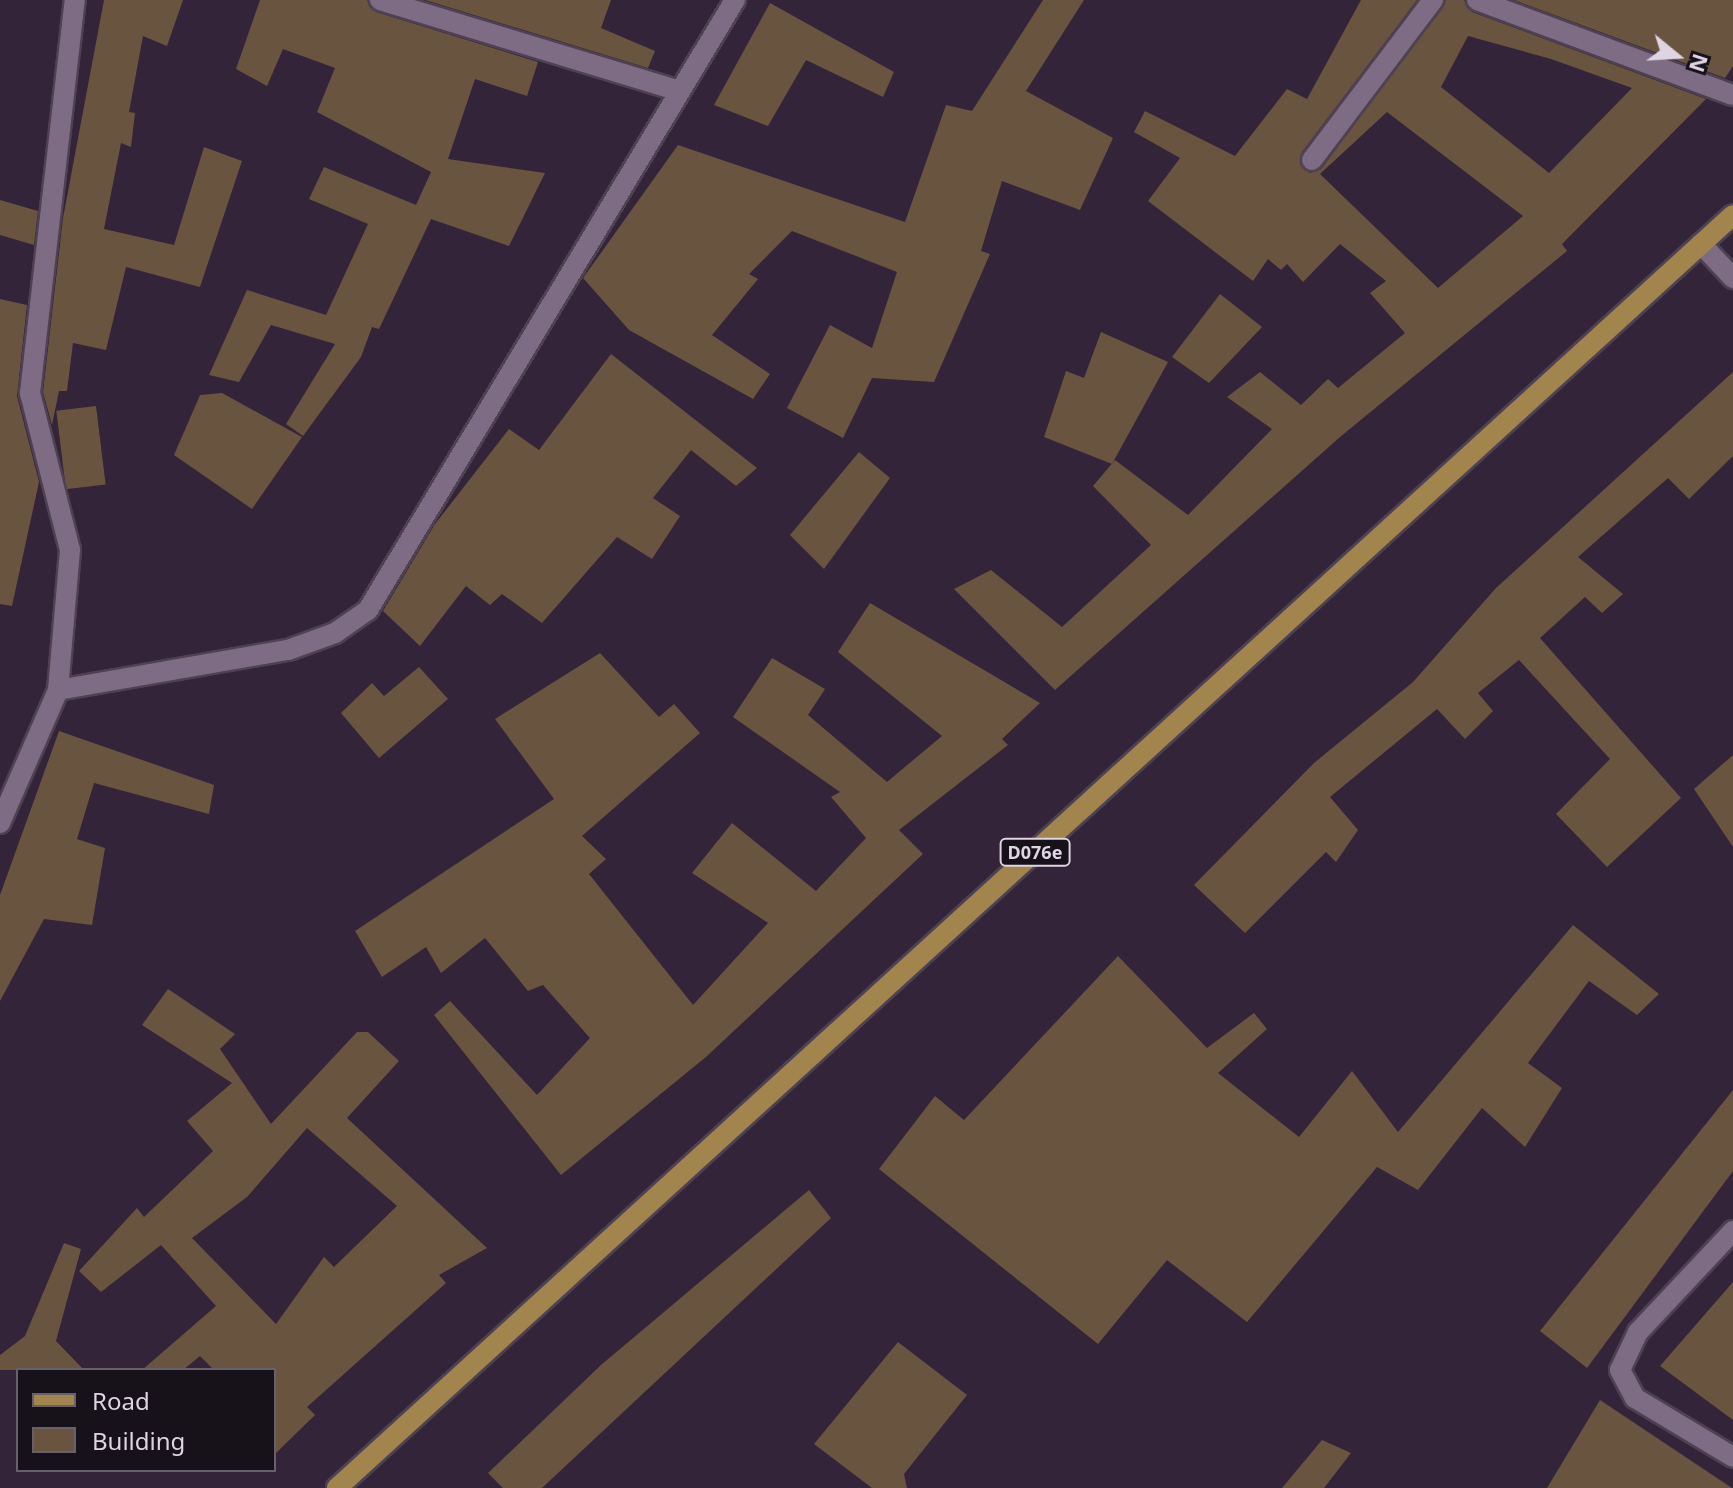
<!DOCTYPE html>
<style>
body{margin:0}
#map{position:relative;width:1733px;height:1488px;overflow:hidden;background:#33243a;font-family:"Noto Sans",sans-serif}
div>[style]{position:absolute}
.building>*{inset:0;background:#69543f;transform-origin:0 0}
.roads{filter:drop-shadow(2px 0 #4e4152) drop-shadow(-2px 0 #4e4152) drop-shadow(0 2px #4e4152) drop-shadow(0 -2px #4e4152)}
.street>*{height:20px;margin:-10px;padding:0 10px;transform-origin:10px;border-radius:10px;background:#7e6c85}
.primary>*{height:20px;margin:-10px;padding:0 10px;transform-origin:10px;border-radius:10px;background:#a1854c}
span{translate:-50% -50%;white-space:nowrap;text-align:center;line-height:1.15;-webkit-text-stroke:6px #17111a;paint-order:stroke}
.shield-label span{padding:2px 6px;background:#17111a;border:2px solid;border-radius:6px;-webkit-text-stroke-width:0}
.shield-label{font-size:18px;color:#ded4e2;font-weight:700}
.legend{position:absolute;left:16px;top:1368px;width:260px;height:104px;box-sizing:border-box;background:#17111a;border:2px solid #675f6a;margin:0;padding:10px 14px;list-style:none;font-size:24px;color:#ded4e2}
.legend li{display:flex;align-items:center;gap:16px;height:40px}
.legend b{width:40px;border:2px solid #675f6a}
.north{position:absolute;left:1637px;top:16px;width:80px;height:80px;-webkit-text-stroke:6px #17111a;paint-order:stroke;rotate:108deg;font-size:22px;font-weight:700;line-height:32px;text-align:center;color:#ded4e2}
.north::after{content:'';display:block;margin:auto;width:28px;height:36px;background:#ded4e2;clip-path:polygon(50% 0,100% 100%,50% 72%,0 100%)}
</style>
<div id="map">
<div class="building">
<i style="clip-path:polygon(104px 0,183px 0,167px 46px,143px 36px,129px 112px,135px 113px,131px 147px,121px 143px,104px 229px,174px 245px,204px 147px,242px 161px,200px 287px,126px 267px,106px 350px,73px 343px,67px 391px,59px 391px,52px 425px,43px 392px,63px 218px)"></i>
<i style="clip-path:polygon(260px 0,367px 0,376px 12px,538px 62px,527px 96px,475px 79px,448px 159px,545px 173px,509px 246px,431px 219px,379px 329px,372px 327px,361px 357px,303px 436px,286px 424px,335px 344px,271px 325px,239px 382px,209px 375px,247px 290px,326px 315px,368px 224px,309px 199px,324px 167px,416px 205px,431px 172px,317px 112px,335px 68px,283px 49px,267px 86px,236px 69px)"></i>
<i style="clip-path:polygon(425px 0,611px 0,601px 28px,655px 51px,648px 68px)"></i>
<i style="clip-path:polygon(1043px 0,1084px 0,1026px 91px,1113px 138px,1080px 210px,1002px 181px,981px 251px,990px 254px,934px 382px,872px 378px,843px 438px,787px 408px,830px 325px,872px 348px,897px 272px,792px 231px,749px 274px,758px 279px,712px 335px,770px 374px,753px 399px,629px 330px,583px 278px,678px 145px,905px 222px,946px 105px,972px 111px)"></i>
<i style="clip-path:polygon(evenodd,1361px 0,1417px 0,1302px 152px,1300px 164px,1310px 173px,1322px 168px,1446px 0,1464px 0,1472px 12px,1706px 99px,1562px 244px,1567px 251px,1340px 437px,1055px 690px,954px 589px,991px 570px,1062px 627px,1151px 545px,1093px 486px,1115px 460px,1188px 515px,1272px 429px,1227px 397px,1260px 372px,1301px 405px,1328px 379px,1338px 388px,1405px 333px,1370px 293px,1386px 281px,1340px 244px,1303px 282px,1287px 264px,1281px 270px,1268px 259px,1253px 281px,1148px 201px,1180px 158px,1134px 132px,1145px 111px,1235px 156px,1287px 89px,1307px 99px,1361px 0,1468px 36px,1551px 59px,1632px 88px,1549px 173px,1441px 87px,1468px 36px,1361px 0,1387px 112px,1523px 216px,1438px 288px,1320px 174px,1387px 112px)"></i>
<i style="clip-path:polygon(1514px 0,1733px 0,1733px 66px,1725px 78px)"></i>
<i style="clip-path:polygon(770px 3px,894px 72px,883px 97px,806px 60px,768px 126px,714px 105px)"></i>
<i style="clip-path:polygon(0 200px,38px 211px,34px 245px,0 235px)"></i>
<i style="clip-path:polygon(1220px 294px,1262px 327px,1209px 383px,1172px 357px)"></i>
<i style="clip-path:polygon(0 299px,27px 305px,17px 396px,39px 482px,12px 606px,0 604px)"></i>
<i style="clip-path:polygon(1101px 332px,1168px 362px,1112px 464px,1044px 437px,1066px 371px,1084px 378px)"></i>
<i style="clip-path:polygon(611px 354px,757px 468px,736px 486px,691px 450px,653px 498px,680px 516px,652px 559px,617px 537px,542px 623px,502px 594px,490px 605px,466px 586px,420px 646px,383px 611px,435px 524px,509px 429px,539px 450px)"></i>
<i style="clip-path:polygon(1733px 372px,1733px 456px,1689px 499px,1668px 478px,1578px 557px,1623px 594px,1602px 613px,1585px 597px,1540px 638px,1681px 798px,1607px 867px,1556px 814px,1610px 759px,1519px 660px,1478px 693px,1493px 711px,1465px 739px,1437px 709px,1330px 797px,1358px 830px,1336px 862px,1326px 852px,1245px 933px,1194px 885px,1314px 763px,1413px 682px,1496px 588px)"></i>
<i style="clip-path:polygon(222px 393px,302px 437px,252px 509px,174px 455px,200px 395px)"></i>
<i style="left:96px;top:406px;width:79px;height:40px;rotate:83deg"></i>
<i style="clip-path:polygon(859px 452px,890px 478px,824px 569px,790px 535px)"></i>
<i style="clip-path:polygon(870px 603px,1040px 703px,1002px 739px,1008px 745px,899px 830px,923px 854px,706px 1057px,561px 1175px,434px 1015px,450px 1001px,537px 1095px,590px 1038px,543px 985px,528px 991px,485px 938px,441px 973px,426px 947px,382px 977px,355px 931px,554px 799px,495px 719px,600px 653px,659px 717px,674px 704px,700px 733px,582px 836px,606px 859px,589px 874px,693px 1005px,768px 923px,692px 873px,732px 823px,816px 891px,866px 838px,831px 797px,840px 792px,733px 717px,772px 658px,825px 689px,808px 715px,887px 782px,942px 736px,838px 652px)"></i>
<i style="clip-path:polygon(419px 667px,448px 699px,379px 758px,341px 713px,372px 683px,384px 696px)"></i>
<i style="clip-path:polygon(59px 731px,214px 785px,209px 814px,94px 783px,77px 839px,105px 848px,92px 925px,44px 919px,0 1001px,0 895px)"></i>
<i style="clip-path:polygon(1733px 755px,1733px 847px,1694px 789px)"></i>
<i style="clip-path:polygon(1573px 925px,1659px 994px,1637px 1015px,1589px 981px,1528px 1063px,1562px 1088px,1525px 1147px,1482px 1108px,1418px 1190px,1377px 1167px,1247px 1322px,1167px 1260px,1098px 1344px,879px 1169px,935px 1096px,964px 1120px,1118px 956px,1207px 1048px,1254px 1013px,1267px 1029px,1218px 1073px,1299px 1137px,1352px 1071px,1398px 1132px)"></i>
<i style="clip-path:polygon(evenodd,168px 989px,235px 1034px,220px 1049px,271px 1124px,357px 1032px,368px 1032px,399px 1061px,347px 1118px,487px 1248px,439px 1275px,446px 1283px,307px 1407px,315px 1415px,274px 1455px,274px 1370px,214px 1370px,200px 1356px,183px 1370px,142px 1370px,216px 1306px,161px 1245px,101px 1292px,79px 1271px,137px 1208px,144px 1217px,213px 1151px,187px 1121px,232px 1083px,142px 1025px,168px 989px,307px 1128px,397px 1206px,334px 1267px,324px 1257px,276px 1324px,192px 1238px,247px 1197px,307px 1128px)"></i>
<i style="clip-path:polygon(1733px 1090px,1733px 1171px,1587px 1368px,1540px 1331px)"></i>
<i style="clip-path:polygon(809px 1190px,831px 1218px,542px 1488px,503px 1488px,488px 1473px,601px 1365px)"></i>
<i style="clip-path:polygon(64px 1243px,81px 1249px,56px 1341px,84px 1370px,0 1370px,0 1355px,25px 1336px)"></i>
<i style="clip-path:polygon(1733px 1282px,1733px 1420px,1660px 1366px)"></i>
<i style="clip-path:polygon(898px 1342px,967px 1395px,904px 1474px,907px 1488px,872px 1488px,814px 1444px)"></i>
<i style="clip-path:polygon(1600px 1400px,1732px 1488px,1547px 1488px)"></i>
<i style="clip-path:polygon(1322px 1440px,1351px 1453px,1324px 1488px,1282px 1488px)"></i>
</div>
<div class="roads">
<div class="street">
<i style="left:380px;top:0;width:313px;rotate:16.9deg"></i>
<i style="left:1477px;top:0;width:273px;rotate:20.4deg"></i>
<i style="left:1312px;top:160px;width:201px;rotate:-52.9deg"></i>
<i style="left:1701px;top:244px;width:47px;rotate:46.7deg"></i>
<i style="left:58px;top:690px;width:233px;rotate:-9.9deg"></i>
<i style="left:288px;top:650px;width:50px;rotate:-19.9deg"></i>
<i style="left:335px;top:633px;width:40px;rotate:-34.9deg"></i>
<i style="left:368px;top:610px;width:712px;rotate:-58.97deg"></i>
<i style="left:0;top:823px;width:145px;rotate:-66.4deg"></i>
<i style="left:58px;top:690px;width:141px;rotate:-85.1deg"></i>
<i style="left:70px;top:550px;width:162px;rotate:-104.3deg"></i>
<i style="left:30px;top:393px;width:396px;rotate:-83.5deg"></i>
<i style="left:1733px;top:1231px;width:139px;rotate:133.2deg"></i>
<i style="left:1638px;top:1332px;width:42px;rotate:115.3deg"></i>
<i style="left:1620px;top:1370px;width:32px;rotate:62deg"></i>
<i style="left:1635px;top:1398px;width:114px;rotate:31deg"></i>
</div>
<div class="primary">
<i style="left:337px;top:1488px;width:1889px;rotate:-42.36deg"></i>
</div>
</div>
<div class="shield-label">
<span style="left:1035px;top:852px">D076e</span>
</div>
<ul class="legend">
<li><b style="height:10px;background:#a1854c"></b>Road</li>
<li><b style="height:22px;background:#69543f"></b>Building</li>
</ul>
<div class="north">N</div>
</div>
